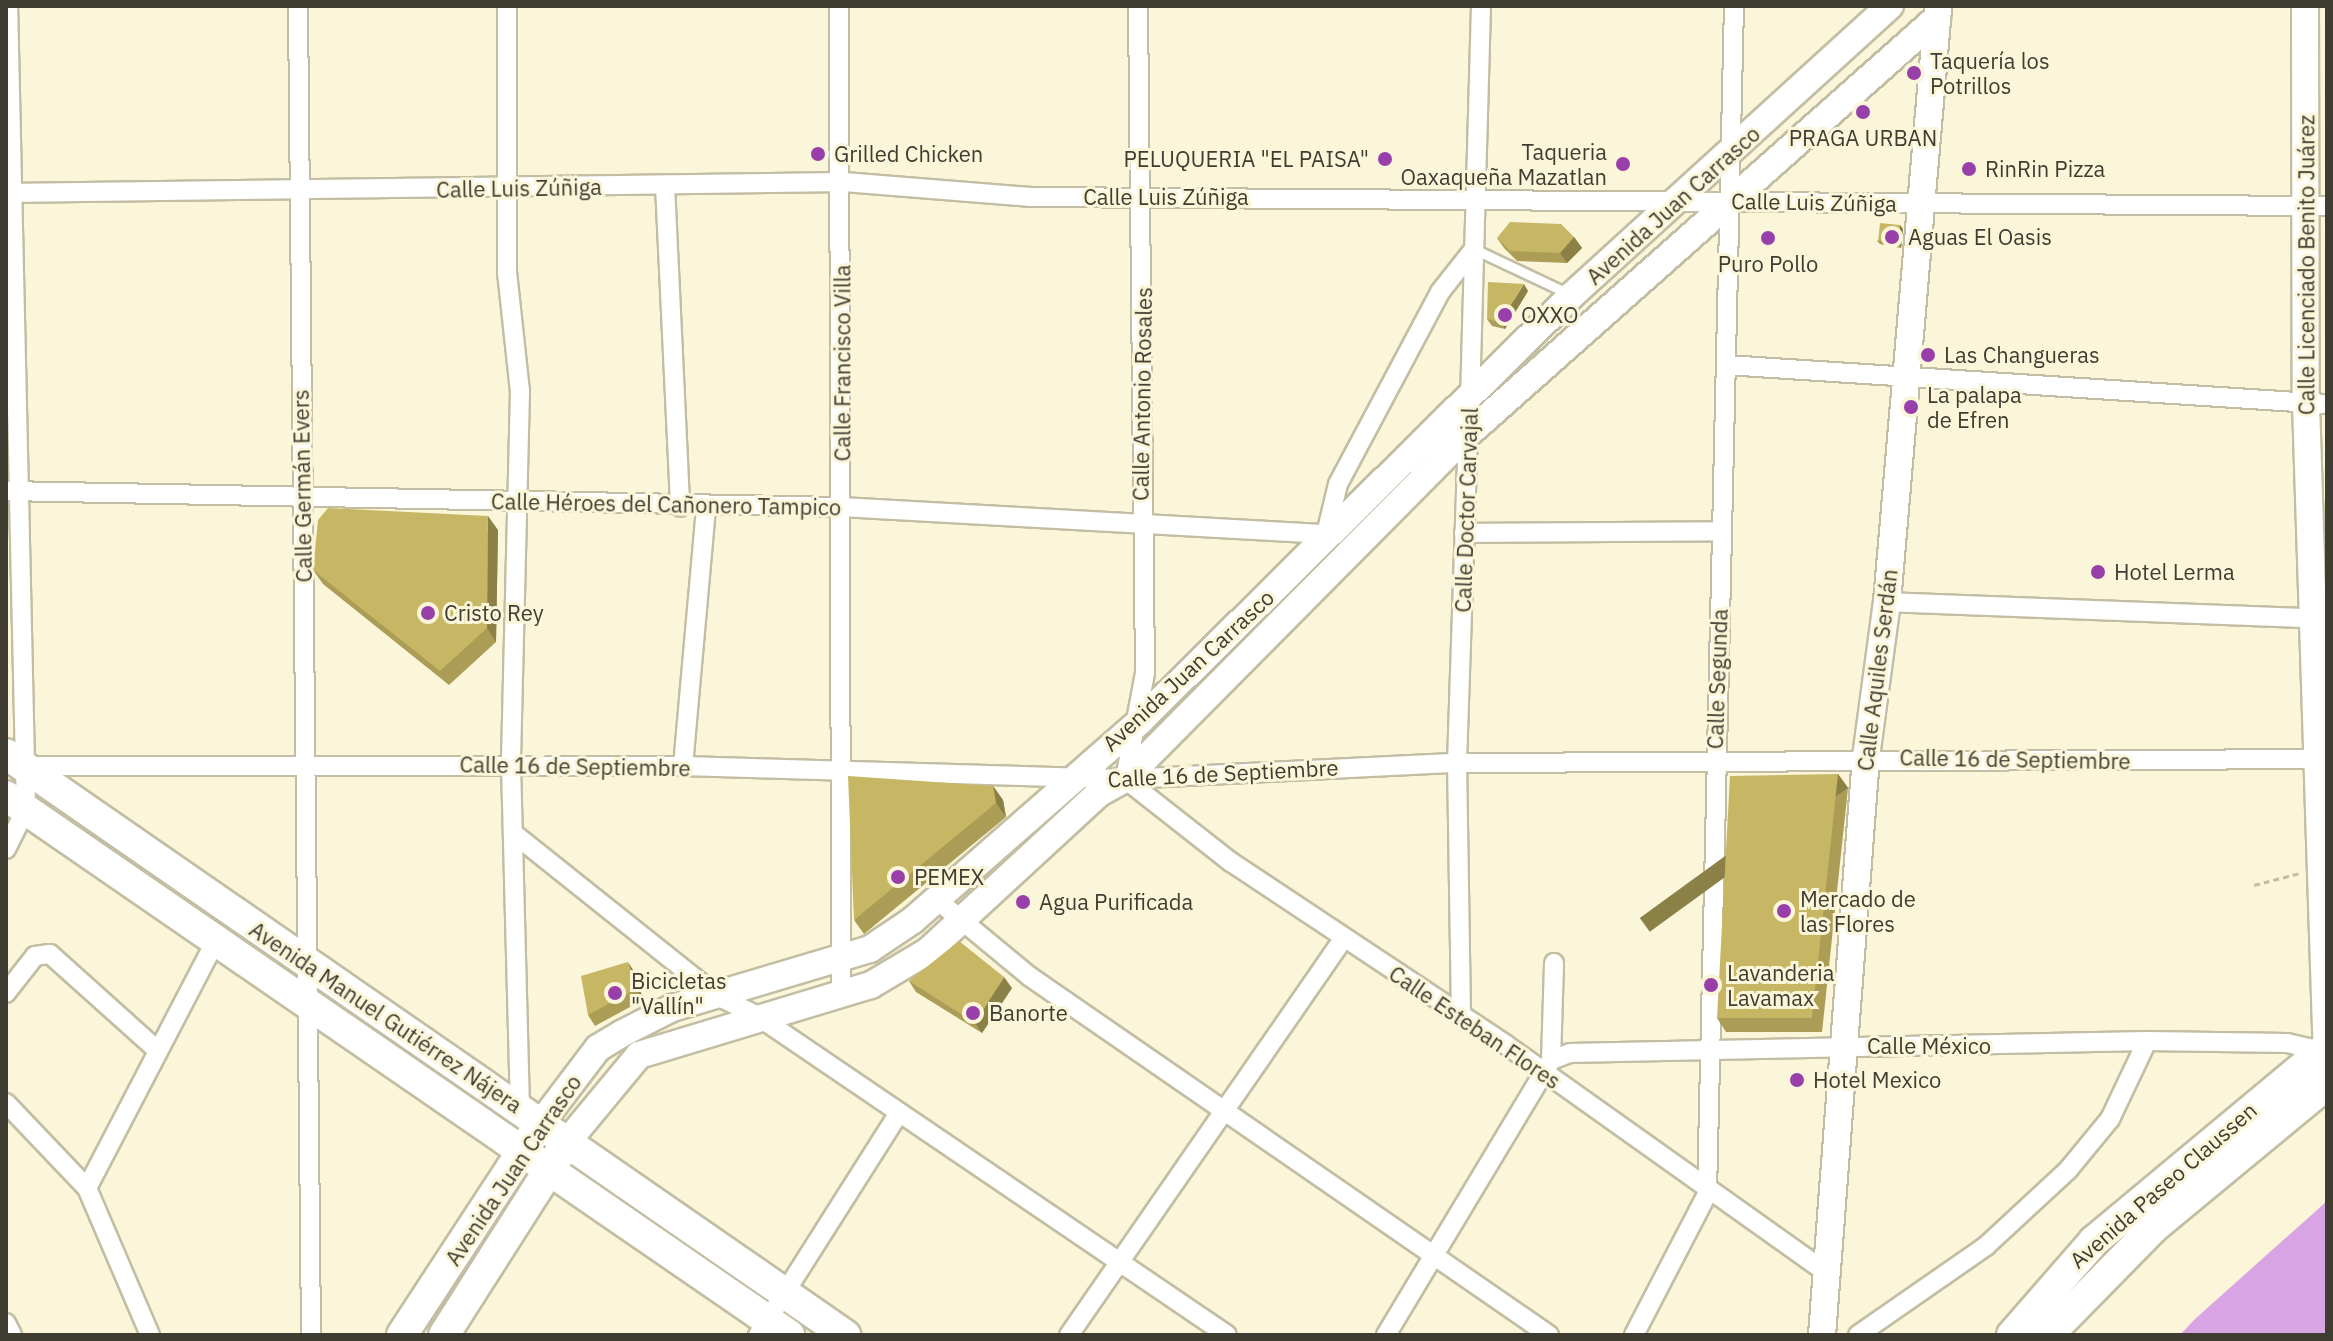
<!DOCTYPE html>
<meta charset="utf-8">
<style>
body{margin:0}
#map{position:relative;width:2333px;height:1341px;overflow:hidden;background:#fbf6d9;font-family:"IBM Plex Sans",sans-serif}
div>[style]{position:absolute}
.water>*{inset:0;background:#d9a4e4}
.path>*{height:3px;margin-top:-1.5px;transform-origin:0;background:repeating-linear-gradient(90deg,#c2bea6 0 6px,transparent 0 10px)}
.roads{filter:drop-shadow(2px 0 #c3bea3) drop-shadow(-2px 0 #c3bea3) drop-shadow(0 2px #c3bea3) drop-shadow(0 -2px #c3bea3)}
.lane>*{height:9px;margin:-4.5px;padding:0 4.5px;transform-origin:4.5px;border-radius:4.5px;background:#fff}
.street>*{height:18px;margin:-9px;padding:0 9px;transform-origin:9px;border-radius:9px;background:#fff}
.secondary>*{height:26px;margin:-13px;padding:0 13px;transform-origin:13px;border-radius:13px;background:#fff}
.primary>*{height:30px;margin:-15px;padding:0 15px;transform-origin:15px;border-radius:15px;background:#fff}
.wall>*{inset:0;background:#ab9d56}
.shaded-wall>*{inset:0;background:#8b8046;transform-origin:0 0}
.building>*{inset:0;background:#c7b764;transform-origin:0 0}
.dots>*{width:22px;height:22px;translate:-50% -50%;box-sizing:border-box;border:4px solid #fbf6d9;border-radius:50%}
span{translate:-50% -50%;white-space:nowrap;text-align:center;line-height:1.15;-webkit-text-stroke:6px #fbf6d9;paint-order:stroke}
.poi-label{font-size:22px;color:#3f3d32}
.left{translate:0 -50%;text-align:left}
.right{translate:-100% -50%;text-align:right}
.street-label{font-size:22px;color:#3f3d32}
.frame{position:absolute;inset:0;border:8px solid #3f3d32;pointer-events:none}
</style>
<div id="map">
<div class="water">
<i style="clip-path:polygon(2327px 1201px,2327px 1335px,2180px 1335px,2195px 1319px)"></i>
</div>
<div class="path">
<i style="left:2254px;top:885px;width:48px;rotate:-14.6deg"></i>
</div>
<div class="roads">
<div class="lane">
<i style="left:1474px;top:249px;width:105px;rotate:25.3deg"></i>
</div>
<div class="street">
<i style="left:298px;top:6px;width:1329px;rotate:89.44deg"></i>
<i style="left:507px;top:6px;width:266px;rotate:90deg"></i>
<i style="left:507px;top:272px;width:120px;rotate:83.8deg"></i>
<i style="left:520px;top:391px;width:374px;rotate:91.4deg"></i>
<i style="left:511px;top:765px;width:342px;rotate:88.5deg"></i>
<i style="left:839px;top:6px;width:987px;rotate:89.88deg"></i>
<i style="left:1138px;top:6px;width:667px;rotate:89.4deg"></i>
<i style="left:1145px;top:673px;width:108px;rotate:100.7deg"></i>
<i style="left:1125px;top:779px;width:135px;rotate:38.1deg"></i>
<i style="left:1231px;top:862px;width:329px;rotate:33.6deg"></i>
<i style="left:1505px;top:1044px;width:395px;rotate:35.4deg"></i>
<i style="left:665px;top:185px;width:322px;rotate:87.3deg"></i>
<i style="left:6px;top:193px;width:838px;rotate:-0.75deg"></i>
<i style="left:844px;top:182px;width:187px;rotate:4.6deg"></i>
<i style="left:1030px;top:197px;width:1297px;rotate:0.4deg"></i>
<i style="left:1726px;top:365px;width:602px;rotate:3.71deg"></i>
<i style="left:1470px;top:400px;width:394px;rotate:-88.4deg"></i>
<i style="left:6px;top:491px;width:835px;rotate:1.1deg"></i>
<i style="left:841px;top:507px;width:486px;rotate:3.2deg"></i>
<i style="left:1464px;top:533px;width:257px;rotate:-0.4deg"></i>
<i style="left:1326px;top:534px;width:51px;rotate:-76.5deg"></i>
<i style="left:1338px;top:484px;width:217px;rotate:-62deg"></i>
<i style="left:1440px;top:292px;width:55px;rotate:-51.7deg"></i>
<i style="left:1887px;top:602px;width:440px;rotate:2.2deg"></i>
<i style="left:26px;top:766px;width:657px"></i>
<i style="left:683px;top:766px;width:442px;rotate:1.7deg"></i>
<i style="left:1125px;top:779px;width:332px;rotate:-2.8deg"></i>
<i style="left:1457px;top:763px;width:870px;rotate:-0.26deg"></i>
<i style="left:683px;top:766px;width:260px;rotate:-84.9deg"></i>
<i style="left:513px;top:833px;width:261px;rotate:38.6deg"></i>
<i style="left:717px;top:996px;width:43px;rotate:26deg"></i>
<i style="left:756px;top:1015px;width:569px;rotate:34.19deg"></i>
<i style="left:6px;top:849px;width:45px;rotate:-63.4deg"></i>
<i style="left:26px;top:809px;width:803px;rotate:-91.28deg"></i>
<i style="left:936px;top:899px;width:121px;rotate:39.6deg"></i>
<i style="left:1029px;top:976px;width:632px;rotate:34.62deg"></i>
<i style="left:6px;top:993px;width:47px;rotate:-51.9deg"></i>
<i style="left:35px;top:956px;width:15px;rotate:-8deg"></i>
<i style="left:50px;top:954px;width:144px;rotate:41.9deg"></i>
<i style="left:1461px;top:1014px;width:251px;rotate:-90.9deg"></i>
<i style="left:1457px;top:763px;width:334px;rotate:-88.1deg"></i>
<i style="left:1551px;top:1060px;width:97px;rotate:-88.2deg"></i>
<i style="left:6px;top:1103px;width:117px;rotate:46.4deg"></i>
<i style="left:87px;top:1188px;width:160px;rotate:66.8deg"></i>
<i style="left:87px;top:1188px;width:277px;rotate:-62.5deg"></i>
<i style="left:6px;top:1323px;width:13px;rotate:63deg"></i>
<i style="left:758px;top:1335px;width:259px;rotate:-57.6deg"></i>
<i style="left:1069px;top:1335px;width:482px;rotate:-55.3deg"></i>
<i style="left:1386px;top:1335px;width:321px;rotate:-59deg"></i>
<i style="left:1551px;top:1060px;width:20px;rotate:-20deg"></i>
<i style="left:1570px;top:1053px;width:577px;rotate:-1.19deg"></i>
<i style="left:2147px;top:1041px;width:140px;rotate:0.8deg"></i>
<i style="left:2287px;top:1043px;width:35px;rotate:13deg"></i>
<i style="left:1634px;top:1335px;width:159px;rotate:-62.6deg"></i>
<i style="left:1707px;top:1194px;width:1188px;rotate:-88.7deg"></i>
<i style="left:1858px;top:1335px;width:156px;rotate:-34.8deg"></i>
<i style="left:1986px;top:1246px;width:112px;rotate:-42.8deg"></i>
<i style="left:2068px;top:1170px;width:66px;rotate:-50.5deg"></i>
<i style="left:2110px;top:1119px;width:86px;rotate:-64.6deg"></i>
</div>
<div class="secondary">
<i style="left:2305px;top:6px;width:397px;rotate:89.9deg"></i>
<i style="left:2306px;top:403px;width:658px;rotate:88.17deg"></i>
<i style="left:541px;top:1123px;width:94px;rotate:-52.8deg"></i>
<i style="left:598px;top:1048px;width:27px;rotate:-31deg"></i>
<i style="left:621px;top:1034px;width:57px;rotate:-27deg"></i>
<i style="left:672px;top:1008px;width:207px;rotate:-16.6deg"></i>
<i style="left:870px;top:949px;width:52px;rotate:-34deg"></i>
<i style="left:913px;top:920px;width:302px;rotate:-41.2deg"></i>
<i style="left:1140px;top:721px;width:605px;rotate:-44.6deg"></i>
<i style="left:1571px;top:296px;width:431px;rotate:-42.3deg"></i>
<i style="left:567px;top:1142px;width:113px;rotate:-50.4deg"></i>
<i style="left:639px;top:1055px;width:242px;rotate:-16.8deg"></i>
<i style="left:871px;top:985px;width:66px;rotate:-30.8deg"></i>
<i style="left:928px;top:951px;width:231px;rotate:-42.7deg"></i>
<i style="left:1098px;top:794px;width:31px;rotate:-29deg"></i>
<i style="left:1125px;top:779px;width:486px;rotate:-45.2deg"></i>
<i style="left:1468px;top:434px;width:627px;rotate:-41.57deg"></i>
<i style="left:1822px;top:1335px;width:580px;rotate:-85.65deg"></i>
<i style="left:1866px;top:757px;width:156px;rotate:-82.3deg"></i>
<i style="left:1887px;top:602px;width:596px;rotate:-85.09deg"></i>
</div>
<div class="primary">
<i style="left:6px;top:754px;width:1021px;rotate:34.7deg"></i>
<i style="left:6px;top:796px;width:951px;rotate:34.54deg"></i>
<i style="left:402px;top:1335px;width:239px;rotate:-56.8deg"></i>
<i style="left:444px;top:1335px;width:218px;rotate:-57.5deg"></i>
<i style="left:2012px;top:1335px;width:125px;rotate:-48.9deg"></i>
<i style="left:2094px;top:1241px;width:303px;rotate:-39.8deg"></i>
<i style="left:2048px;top:1335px;width:150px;rotate:-45.5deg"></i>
<i style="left:2153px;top:1228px;width:226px;rotate:-39.6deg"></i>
</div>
</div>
<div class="wall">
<i style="clip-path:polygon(1900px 225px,1903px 229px,1901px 248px,1880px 244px,1877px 241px)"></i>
<i style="clip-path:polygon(1574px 237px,1582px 248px,1567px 263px,1517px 261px,1504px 248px,1497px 238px)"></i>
<i style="clip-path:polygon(1528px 291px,1505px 329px,1492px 326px,1487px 319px)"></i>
<i style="clip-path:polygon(498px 530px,496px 642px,449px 685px,323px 584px,313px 570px)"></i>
<i style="clip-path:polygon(1838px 774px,1848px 788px,1822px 1032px,1726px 1032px,1717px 1018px)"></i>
<i style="clip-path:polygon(993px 786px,1003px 800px,1006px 817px,864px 934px,854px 920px)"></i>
<i style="clip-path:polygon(635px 973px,643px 1000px,595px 1026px,588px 1015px)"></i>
<i style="clip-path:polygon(909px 981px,1012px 988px,982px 1033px,916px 992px)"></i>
</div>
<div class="shaded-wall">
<i style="clip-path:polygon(1900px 225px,1903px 229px,1901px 248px,1899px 244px)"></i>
<i style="clip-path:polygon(1574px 237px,1582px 248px,1567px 263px,1560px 253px)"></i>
<i style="clip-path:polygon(1524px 284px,1528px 291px,1505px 329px,1500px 322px)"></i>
<i style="clip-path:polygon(488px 516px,498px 530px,496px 642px,487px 628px)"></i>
<i style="left:1838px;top:774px;width:17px;height:245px;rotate:54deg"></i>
<i style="clip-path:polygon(993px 786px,1003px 800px,1006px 817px,996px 803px)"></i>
<i style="clip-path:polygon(628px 962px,635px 973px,643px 1000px,636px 989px)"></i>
<i style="clip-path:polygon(1004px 977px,1012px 988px,982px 1033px,975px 1023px)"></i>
</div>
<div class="building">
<i style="clip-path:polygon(1510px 222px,1561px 224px,1574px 237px,1560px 253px,1510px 251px,1497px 238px)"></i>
<i style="left:1880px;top:223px;width:20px;height:18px;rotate:6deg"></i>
<i style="clip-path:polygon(1488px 282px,1524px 284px,1500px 322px,1487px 319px)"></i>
<i style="clip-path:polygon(328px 508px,488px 516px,487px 628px,440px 671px,313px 570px,318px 520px)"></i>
<i style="clip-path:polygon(1838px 774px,1812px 1018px,1717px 1018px,1730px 776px)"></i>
<i style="clip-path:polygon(848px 776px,993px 786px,996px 803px,854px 920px)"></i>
<i style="clip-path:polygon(959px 941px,1004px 977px,975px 1023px,909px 981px)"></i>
<i style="clip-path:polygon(628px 962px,636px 989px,588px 1015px,581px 976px)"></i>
</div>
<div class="dots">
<i style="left:1914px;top:73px;background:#993faa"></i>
<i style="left:1863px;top:112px;background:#993faa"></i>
<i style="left:818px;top:154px;background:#993faa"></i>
<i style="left:1385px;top:159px;background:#993faa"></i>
<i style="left:1623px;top:164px;background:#993faa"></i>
<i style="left:1969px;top:169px;background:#993faa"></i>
<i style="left:1892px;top:237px;background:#993faa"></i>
<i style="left:1768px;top:238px;background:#993faa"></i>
<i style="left:1505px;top:315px;background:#993faa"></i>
<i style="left:1928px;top:355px;background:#993faa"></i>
<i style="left:1911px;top:407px;background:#993faa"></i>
<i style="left:2098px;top:572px;background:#993faa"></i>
<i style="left:428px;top:613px;background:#993faa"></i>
<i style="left:898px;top:877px;background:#993faa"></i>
<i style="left:1023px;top:902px;background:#993faa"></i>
<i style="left:1784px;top:911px;background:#993faa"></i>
<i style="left:1711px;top:985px;background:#993faa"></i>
<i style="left:615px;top:993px;background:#993faa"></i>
<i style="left:973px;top:1013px;background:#993faa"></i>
<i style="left:1797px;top:1080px;background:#993faa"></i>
</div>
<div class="poi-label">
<span class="left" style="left:1930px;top:73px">Taquería los<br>Potrillos</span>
<span style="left:1863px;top:138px">PRAGA URBAN</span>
<span class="right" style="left:1607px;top:164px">Taqueria<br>Oaxaqueña Mazatlan</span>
<span class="left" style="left:834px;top:154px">Grilled Chicken</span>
<span class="right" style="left:1369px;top:159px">PELUQUERIA "EL PAISA"</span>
<span class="left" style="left:1985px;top:169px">RinRin Pizza</span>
<span class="left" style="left:1908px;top:237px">Aguas El Oasis</span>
<span style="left:1768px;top:264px">Puro Pollo</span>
<span class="left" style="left:1521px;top:315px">OXXO</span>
<span class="left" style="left:1944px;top:355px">Las Changueras</span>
<span class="left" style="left:1927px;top:407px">La palapa<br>de Efren</span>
<span class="left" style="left:2114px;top:572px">Hotel Lerma</span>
<span class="left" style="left:444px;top:613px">Cristo Rey</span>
<span class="left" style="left:914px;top:877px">PEMEX</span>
<span class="left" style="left:1800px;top:911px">Mercado de<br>las Flores</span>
<span class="left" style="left:1039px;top:902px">Agua Purificada</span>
<span class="left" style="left:1727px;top:985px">Lavanderia<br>Lavamax</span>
<span class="left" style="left:631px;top:993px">Bicicletas<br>"Vallín"</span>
<span class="left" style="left:989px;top:1013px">Banorte</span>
<span class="left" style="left:1813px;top:1080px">Hotel Mexico</span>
</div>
<div class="street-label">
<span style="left:519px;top:188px;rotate:-1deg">Calle Luis Zúñiga</span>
<span style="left:1166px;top:197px">Calle Luis Zúñiga</span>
<span style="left:1814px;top:202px;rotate:1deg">Calle Luis Zúñiga</span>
<span style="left:1673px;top:205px;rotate:-42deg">Avenida Juan Carrasco</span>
<span style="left:2306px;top:265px;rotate:-90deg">Calle Licenciado Benito Juárez</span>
<span style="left:842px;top:363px;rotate:-90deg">Calle Francisco Villa</span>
<span style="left:1142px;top:394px;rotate:-89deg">Calle Antonio Rosales</span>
<span style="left:302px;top:486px;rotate:-91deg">Calle Germán Evers</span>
<span style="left:666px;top:504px;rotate:1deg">Calle Héroes del Cañonero Tampico</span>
<span style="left:1466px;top:510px;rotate:-88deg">Calle Doctor Carvajal</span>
<span style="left:1188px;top:670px;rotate:-43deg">Avenida Juan Carrasco</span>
<span style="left:1877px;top:670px;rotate:-83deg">Calle Aquiles Serdán</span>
<span style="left:1717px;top:679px;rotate:-88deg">Calle Segunda</span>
<span style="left:2015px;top:759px;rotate:1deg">Calle 16 de Septiembre</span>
<span style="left:575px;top:766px;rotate:1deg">Calle 16 de Septiembre</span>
<span style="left:1223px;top:773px;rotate:-3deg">Calle 16 de Septiembre</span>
<span style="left:386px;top:1017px;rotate:34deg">Avenida Manuel Gutiérrez Nájera</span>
<span style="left:1475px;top:1027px;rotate:34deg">Calle Esteban Flores</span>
<span style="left:1929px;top:1046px">Calle México</span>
<span style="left:513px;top:1170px;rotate:-56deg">Avenida Juan Carrasco</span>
<span style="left:2163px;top:1185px;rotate:-41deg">Avenida Paseo Claussen</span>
</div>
<div class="frame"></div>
</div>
